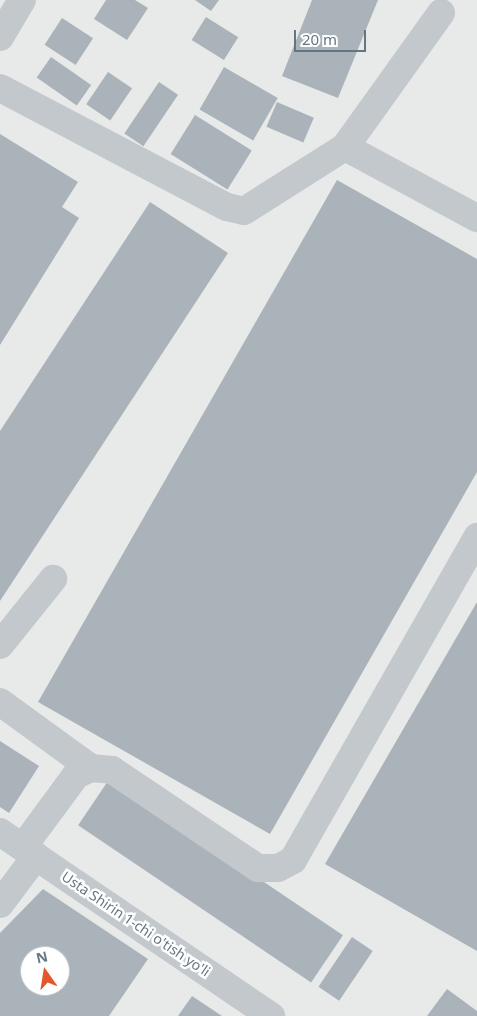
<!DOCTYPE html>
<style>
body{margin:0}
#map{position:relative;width:477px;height:1016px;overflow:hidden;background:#fafaf8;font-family:"Noto Sans",sans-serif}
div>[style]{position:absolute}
.built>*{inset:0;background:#e8e9e9}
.building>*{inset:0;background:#aab3b9;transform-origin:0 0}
.minor>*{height:28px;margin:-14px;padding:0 14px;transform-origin:14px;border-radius:14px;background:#c3c8cc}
span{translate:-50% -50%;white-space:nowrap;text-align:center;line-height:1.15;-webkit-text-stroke:5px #fff;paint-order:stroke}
.street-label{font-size:14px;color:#657683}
.north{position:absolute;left:20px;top:946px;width:50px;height:50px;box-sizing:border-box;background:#fff;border:1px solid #c1c8cd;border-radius:50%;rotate:347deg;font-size:14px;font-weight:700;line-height:20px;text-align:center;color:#657683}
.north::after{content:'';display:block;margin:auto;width:18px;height:22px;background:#e4572e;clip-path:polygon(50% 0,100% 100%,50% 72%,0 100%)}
.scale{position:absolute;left:294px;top:30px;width:72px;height:22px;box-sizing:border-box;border:2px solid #657683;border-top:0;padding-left:6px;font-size:15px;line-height:18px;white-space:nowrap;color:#657683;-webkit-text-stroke:4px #fff;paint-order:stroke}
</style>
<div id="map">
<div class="built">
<i style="clip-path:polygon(evenodd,0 0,477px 0,477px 1016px,0 1016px,0 0,30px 956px,60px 956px,60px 986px,30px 986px,30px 956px)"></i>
</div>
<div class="building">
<i style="clip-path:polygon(106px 0,135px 0,148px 8px,127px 40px,94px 19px)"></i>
<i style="clip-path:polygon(195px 0,219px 0,211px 11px)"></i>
<i style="clip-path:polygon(312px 0,378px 0,338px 98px,282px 76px)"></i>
<i style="left:206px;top:17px;width:38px;height:27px;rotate:32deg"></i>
<i style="left:62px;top:18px;width:37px;height:32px;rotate:33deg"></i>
<i style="left:51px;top:57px;width:49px;height:25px;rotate:35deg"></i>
<i style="left:224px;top:67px;width:62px;height:49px;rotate:30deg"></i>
<i style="left:108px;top:72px;width:29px;height:39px;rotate:34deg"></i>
<i style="left:159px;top:82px;width:23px;height:62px;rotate:34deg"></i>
<i style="left:277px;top:102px;width:40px;height:27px;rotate:23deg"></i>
<i style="left:195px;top:115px;width:67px;height:46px;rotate:32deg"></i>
<i style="clip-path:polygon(0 134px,78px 182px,62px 207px,79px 218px,0 345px)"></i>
<i style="clip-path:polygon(337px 180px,477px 259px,477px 472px,270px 834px,38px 702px)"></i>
<i style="clip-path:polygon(150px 202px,228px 253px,0 601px,0 431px)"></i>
<i style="clip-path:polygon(477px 602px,477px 951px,325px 864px)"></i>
<i style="clip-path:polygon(0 741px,39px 766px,9px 813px,0 807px)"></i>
<i style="left:110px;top:778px;width:281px;height:57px;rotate:34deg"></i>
<i style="clip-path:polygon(evenodd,43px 889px,148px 959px,109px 1016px,0 1016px,0 933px,43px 889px,30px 956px,60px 956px,60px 986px,30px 986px,30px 956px)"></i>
<i style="left:352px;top:937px;width:25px;height:60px;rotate:34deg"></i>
<i style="clip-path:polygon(447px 989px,477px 1011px,477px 1016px,427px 1016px)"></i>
<i style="clip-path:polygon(192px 996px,222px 1016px,178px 1016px)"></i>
</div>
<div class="minor">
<i style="left:0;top:37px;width:43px;rotate:-59.3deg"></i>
<i style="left:0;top:88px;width:256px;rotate:27.7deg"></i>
<i style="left:227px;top:207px;width:17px;rotate:13deg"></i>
<i style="left:244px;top:211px;width:120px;rotate:-32.4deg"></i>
<i style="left:345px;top:147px;width:165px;rotate:-54.4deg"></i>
<i style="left:345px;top:147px;width:150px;rotate:28.3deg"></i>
<i style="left:0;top:645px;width:85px;rotate:-51.2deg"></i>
<i style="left:0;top:702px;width:112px;rotate:36deg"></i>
<i style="left:0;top:832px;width:328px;rotate:34.2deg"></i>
<i style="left:23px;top:847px;width:89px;rotate:-53.6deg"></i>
<i style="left:76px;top:775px;width:17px;rotate:-25deg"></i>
<i style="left:91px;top:768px;width:21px;rotate:5deg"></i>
<i style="left:112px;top:770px;width:176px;rotate:33.9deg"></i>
<i style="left:258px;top:868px;width:20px"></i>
<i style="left:278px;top:868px;width:17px;rotate:-28deg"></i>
<i style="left:293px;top:860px;width:372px;rotate:-60.3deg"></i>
<i style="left:0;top:904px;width:60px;rotate:-53.1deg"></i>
</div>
<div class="street-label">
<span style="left:136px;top:924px;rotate:34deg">Usta Shirin 1-chi o'tish yo'li</span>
</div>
<div class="north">N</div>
<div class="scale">20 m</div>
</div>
